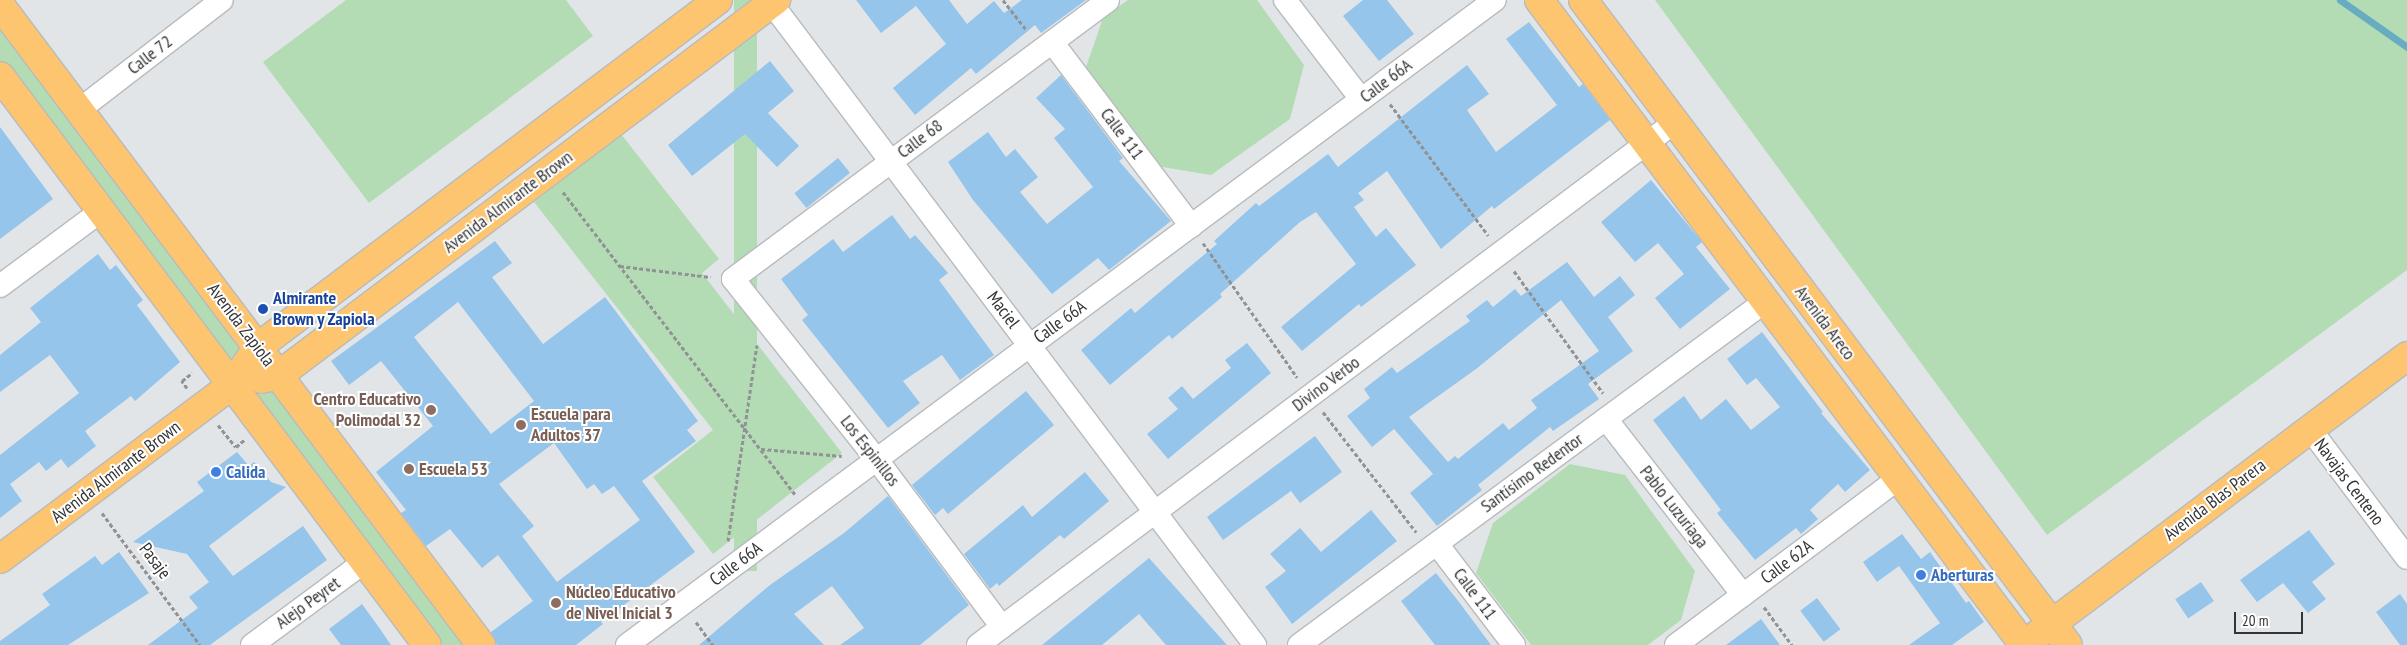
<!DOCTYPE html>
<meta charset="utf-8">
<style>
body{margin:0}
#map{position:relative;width:2407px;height:645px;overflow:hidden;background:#e2e5e8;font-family:"PT Sans Narrow",sans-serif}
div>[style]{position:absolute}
.green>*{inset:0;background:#b3dcb4;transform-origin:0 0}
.stream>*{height:7px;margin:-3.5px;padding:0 3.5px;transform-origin:3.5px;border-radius:3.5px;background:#68acc1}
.building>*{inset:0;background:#95c5eb;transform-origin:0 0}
.path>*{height:3px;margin-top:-1.5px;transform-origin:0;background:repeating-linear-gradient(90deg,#909294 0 4px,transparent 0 6.5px)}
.roads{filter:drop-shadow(1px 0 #b8bbbd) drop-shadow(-1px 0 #b8bbbd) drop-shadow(0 1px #b8bbbd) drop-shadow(0 -1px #b8bbbd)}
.minor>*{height:22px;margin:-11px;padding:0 11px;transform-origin:11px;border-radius:11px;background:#fff}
.major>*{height:28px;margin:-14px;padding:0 14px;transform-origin:14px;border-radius:14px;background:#fec570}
.dots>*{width:14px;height:14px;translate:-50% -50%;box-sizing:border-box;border:2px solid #fff;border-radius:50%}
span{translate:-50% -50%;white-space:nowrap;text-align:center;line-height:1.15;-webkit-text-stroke:4px #fff;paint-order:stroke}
.street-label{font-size:18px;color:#333435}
.transit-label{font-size:18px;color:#164399;font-weight:700}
.left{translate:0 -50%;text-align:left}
.education-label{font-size:18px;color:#785e54;font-weight:700}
.right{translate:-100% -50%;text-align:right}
.shop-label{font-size:18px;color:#366cbe;font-weight:700}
.scale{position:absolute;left:2234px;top:612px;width:69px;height:22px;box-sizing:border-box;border:2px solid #333435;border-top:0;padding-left:6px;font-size:15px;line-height:18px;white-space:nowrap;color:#333435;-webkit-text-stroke:4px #fff;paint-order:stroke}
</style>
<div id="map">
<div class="green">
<i style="clip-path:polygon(346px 0,566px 0,593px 36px,369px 203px,263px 62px)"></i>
<i style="left:734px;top:0;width:23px;height:571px"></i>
<i style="clip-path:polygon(1128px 0,1257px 0,1304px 65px,1290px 119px,1211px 175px,1162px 167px,1086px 67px,1103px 18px)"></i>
<i style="clip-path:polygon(1655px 0,2407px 0,2407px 270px,2047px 535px)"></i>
<i style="left:0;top:18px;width:783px;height:36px;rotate:53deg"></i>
<i style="clip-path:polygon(621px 134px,719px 259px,702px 273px,842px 453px,713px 554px,653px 477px,713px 430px,534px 202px)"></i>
<i style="clip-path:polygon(1570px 464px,1625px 475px,1695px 571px,1681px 620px,1648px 645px,1531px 645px,1476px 573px,1493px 523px)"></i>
</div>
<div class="stream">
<i style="left:2340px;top:0;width:82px;rotate:35deg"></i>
</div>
<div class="building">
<i style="clip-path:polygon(856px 0,949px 0,967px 24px,994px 1px,1004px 13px,1022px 0,1086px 0,1041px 33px,1035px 25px,976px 74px,971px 68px,915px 115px,893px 88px,946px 44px,916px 6px,881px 33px)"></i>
<i style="clip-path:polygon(1363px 0,1387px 0,1414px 34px,1379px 61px,1343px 16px)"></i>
<i style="clip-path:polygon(1529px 22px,1579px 87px,1583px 84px,1610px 120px,1494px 209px,1492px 206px,1441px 249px,1387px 171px,1358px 193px,1364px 200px,1354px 207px,1376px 237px,1386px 228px,1416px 265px,1361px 307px,1359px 304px,1302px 351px,1281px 327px,1356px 264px,1316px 212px,1300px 222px,1220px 294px,1222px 297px,1172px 339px,1169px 335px,1110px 385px,1081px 350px,1131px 308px,1135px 313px,1175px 279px,1217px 244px,1214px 241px,1256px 203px,1259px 206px,1328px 154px,1338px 167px,1467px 65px,1489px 94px,1467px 110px,1496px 152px,1557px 105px,1506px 39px)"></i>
<i style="clip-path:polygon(770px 61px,794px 91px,768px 113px,799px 146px,777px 167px,745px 134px,692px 176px,668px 145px)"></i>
<i style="clip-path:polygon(1061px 75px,1123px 158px,1119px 161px,1171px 221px,1109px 270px,1098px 258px,1052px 294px,973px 200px,948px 162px,988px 132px,1006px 157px,1015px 149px,1038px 177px,1020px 192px,1047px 224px,1093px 187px,1054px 138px,1065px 129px,1036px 98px)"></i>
<i style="clip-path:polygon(0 127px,53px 199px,0 239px)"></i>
<i style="left:838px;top:158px;width:19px;height:56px;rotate:51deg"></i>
<i style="clip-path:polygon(1651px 180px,1702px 242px,1696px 247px,1730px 289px,1680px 329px,1655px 298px,1684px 274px,1658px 243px,1635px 262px,1601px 222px)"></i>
<i style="clip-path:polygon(892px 215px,910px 239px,915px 235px,948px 273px,939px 280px,994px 355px,960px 380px,942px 355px,903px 381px,920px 403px,888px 428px,802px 320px,808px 315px,781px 279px,833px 239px,843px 252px)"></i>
<i style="clip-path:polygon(evenodd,495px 241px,512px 263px,492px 277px,543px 344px,605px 297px,698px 421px,687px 430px,696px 441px,642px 481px,695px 552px,601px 622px,603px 624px,576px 645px,497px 645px,491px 632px,533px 601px,498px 555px,482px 568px,450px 529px,426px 546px,401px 513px,406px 510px,376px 472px,433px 426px,381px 361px,349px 385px,331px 361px,495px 241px,458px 302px,534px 401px,491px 434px,414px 337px,458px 302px,495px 241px,554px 443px,587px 489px,594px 484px,602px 494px,614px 486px,640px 520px,557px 582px,522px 536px,534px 526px,499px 484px,554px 443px)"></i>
<i style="clip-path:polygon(98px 254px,110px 270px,116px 265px,143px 300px,137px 305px,180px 362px,135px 401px,131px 396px,85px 431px,96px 446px,68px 468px,61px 459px,46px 471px,39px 462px,10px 484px,22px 501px,0 518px,0 455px,79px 393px,50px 355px,0 392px,0 355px,41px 322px,30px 308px)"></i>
<i style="clip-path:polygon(evenodd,1567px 262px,1594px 297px,1620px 276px,1635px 295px,1608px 317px,1633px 351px,1588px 384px,1599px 399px,1553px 431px,1550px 427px,1478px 485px,1482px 490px,1437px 526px,1410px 493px,1433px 474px,1394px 429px,1372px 447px,1347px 416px,1370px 398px,1364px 389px,1392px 367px,1397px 373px,1470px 321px,1466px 316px,1487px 300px,1493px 307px,1515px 289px,1521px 296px,1567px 262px,1561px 300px,1599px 351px,1531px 400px,1537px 408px,1509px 430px,1503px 423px,1458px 459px,1455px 456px,1448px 462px,1409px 417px,1476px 369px,1561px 300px)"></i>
<i style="clip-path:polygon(1762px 332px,1823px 412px,1821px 413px,1870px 470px,1845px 492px,1838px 484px,1810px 510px,1818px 519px,1801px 534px,1796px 528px,1755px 560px,1717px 513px,1721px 510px,1653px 420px,1684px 396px,1701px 420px,1726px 399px,1751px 430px,1780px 407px,1756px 378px,1747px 385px,1727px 359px)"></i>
<i style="clip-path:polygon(1247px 343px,1271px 373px,1168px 459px,1147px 434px,1178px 409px,1168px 398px,1182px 386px,1193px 399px,1231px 368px,1225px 360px)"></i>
<i style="clip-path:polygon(1026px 391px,1054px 425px,948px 514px,943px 508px,935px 515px,912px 485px)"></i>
<i style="clip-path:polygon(1315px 436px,1342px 472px,1300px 503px,1291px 491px,1223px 540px,1207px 517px)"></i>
<i style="clip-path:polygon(237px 452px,249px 466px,254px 462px,271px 482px,286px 487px,209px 546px,233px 576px,303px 526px,327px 560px,210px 645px,148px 645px,198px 608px,189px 597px,209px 582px,187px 554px,133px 542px,204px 491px,197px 482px)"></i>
<i style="clip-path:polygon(1085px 472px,1109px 501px,1064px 539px,1060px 535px,999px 586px,997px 583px,990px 589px,964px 554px,1023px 505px,1032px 517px)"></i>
<i style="clip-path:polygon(888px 496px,969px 605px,920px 645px,840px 645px,864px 628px,832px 586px,794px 614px,824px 645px,699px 645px,770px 585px,844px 533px)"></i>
<i style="clip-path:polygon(1371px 510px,1397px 541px,1292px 624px,1265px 587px,1286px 571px,1270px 554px,1300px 528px,1321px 552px)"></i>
<i style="clip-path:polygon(2309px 530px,2335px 564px,2312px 582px,2326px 599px,2308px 613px,2283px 583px,2257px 602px,2240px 580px)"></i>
<i style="clip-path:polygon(1902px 534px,1921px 559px,1930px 552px,1966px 603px,1969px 601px,1984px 622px,1952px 645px,1909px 645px,1940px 623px,1899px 566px,1877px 582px,1863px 562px)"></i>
<i style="clip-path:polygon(119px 552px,149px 593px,68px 645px,0 645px,0 641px,50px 605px,42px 594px,95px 556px,102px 565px)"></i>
<i style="clip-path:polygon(1149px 558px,1227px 645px,1166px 645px,1139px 614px,1102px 645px,1042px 645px)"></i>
<i style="clip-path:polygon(1436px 573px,1459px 602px,1491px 645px,1435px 645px,1401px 601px)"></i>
<i style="left:2201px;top:582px;width:23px;height:31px;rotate:56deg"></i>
<i style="clip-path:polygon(2400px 594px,2407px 604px,2407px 645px,2400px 645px,2376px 612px)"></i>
<i style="left:1817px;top:598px;width:39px;height:21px;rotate:53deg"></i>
<i style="clip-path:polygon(362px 604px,378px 626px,391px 645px,341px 645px,329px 629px)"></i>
<i style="clip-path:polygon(1761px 619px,1780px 645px,1726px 645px)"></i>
</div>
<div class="path">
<i style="left:1003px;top:0;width:39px;rotate:52deg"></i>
<i style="left:1390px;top:104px;width:164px;rotate:53.2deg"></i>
<i style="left:563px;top:192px;width:381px;rotate:52.5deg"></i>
<i style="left:1203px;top:243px;width:164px;rotate:55deg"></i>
<i style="left:620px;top:266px;width:91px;rotate:7deg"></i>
<i style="left:1514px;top:271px;width:151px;rotate:53.9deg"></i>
<i style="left:187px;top:388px;width:9px;rotate:-126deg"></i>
<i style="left:182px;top:381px;width:13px;rotate:-39deg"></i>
<i style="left:1323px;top:412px;width:152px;rotate:52.2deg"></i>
<i style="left:218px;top:425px;width:28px;rotate:51deg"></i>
<i style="left:236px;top:447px;width:11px;rotate:-41deg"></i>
<i style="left:761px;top:449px;width:81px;rotate:4.9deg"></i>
<i style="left:102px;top:513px;width:164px;rotate:53.4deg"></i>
<i style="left:728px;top:541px;width:198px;rotate:-81.6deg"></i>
<i style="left:1764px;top:607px;width:47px;rotate:53.6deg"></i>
<i style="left:696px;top:622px;width:29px;rotate:54deg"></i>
</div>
<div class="roads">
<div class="minor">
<i style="left:769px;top:0;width:808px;rotate:53deg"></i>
<i style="left:1285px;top:0;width:125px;rotate:52.5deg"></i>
<i style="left:1052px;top:42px;width:231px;rotate:52.9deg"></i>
<i style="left:79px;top:110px;width:180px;rotate:-37.6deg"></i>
<i style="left:0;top:286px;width:126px;rotate:-36.6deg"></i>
<i style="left:1606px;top:419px;width:223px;rotate:52.1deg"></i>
<i style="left:2310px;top:429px;width:161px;rotate:53.1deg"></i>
<i style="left:1437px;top:544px;width:127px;rotate:52.7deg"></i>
<i style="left:1002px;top:627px;width:209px;rotate:-126.8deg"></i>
<i style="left:877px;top:460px;width:231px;rotate:-128.5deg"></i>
<i style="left:733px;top:279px;width:467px;rotate:-36.6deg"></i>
<i style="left:252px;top:645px;width:139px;rotate:-36.5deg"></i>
<i style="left:627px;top:645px;width:1081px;rotate:-36.62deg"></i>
<i style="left:978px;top:645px;width:871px;rotate:-36.88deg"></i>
<i style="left:1299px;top:645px;width:580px;rotate:-36.38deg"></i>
<i style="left:1676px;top:645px;width:279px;rotate:-36.8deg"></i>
</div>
<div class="major">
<i style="left:1539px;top:0;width:807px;rotate:53.06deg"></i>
<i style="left:1583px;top:0;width:807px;rotate:53.06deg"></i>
<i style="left:0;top:5px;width:801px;rotate:53.07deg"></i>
<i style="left:0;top:76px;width:711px;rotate:53.11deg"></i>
<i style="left:261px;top:379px;width:17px;rotate:-13deg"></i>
<i style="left:278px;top:375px;width:16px;rotate:-35deg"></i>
<i style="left:291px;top:366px;width:608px;rotate:-37.04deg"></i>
<i style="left:0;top:559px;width:290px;rotate:-36.9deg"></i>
<i style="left:232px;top:385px;width:46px;rotate:-55.6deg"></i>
<i style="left:258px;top:347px;width:576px;rotate:-37.03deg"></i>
<i style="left:2037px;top:635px;width:463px;rotate:-37deg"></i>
</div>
</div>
<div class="dots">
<i style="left:263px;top:309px;background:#1a4fb4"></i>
<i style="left:431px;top:410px;background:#8d6e63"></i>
<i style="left:521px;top:425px;background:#8d6e63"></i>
<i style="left:409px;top:469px;background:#8d6e63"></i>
<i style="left:216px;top:472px;background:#3f7fe0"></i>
<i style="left:1921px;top:575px;background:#3f7fe0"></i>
<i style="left:556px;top:603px;background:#8d6e63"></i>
</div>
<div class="street-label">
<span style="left:150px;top:55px;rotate:-38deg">Calle 72</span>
<span style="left:1386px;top:81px;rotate:-37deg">Calle 66A</span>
<span style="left:1122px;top:134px;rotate:53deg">Calle 111</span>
<span style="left:920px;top:139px;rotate:-37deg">Calle 68</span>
<span style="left:508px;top:202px;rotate:-37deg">Avenida Almirante Brown</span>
<span style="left:1003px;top:310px;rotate:53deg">Maciel</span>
<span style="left:1060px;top:322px;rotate:-36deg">Calle 66A</span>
<span style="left:1825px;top:323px;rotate:53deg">Avenida Areco</span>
<span style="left:241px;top:325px;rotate:53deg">Avenida Zapiola</span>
<span style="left:1326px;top:384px;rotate:-37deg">Divino Verbo</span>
<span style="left:870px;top:451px;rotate:52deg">Los Espinillos</span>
<span style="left:116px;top:472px;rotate:-37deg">Avenida Almirante Brown</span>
<span style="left:1532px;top:473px;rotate:-36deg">Santísimo Redentor</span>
<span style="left:2349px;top:482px;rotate:53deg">Navajas Centeno</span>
<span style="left:2215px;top:500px;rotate:-37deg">Avenida Blas Parera</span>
<span style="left:1674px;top:507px;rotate:52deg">Pablo Luzuriaga</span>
<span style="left:155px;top:561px;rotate:53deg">Pasaje</span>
<span style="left:1787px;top:562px;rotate:-37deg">Calle 62A</span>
<span style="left:736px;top:564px;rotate:-37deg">Calle 66A</span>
<span style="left:1475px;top:594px;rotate:53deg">Calle 111</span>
<span style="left:308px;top:603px;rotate:-36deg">Alejo Peyret</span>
</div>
<div class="transit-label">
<span class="left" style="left:273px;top:309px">Almirante<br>Brown y Zapiola</span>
</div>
<div class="education-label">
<span class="right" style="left:421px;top:410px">Centro Educativo<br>Polimodal 32</span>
<span class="left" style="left:531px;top:425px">Escuela para<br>Adultos 37</span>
<span class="left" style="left:419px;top:469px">Escuela 53</span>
<span class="left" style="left:566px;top:603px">Núcleo Educativo<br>de Nivel Inicial 3</span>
</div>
<div class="shop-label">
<span class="left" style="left:226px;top:472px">Calida</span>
<span class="left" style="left:1931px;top:575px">Aberturas</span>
</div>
<div class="scale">20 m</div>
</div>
